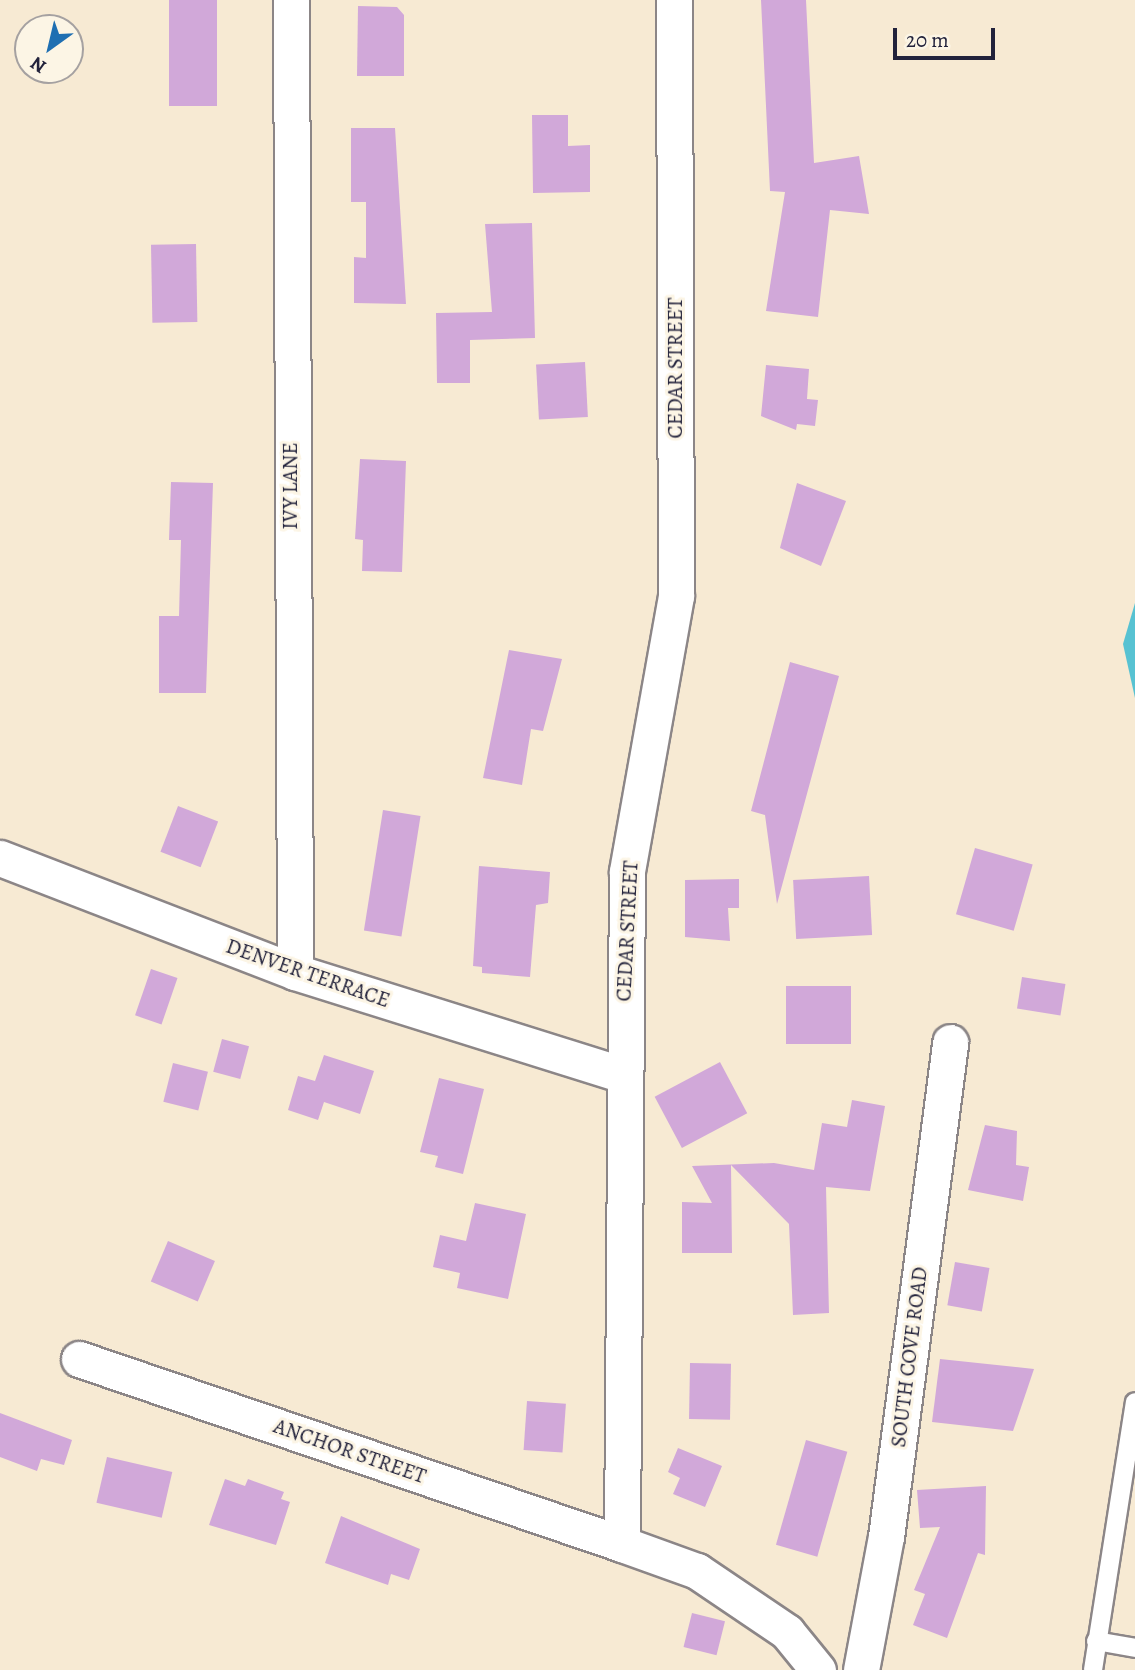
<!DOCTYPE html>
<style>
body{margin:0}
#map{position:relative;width:1135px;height:1670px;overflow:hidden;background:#f7ead3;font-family:Alegreya,serif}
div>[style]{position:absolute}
.water>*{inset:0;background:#57c2d2}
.building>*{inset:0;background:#d1a8d9;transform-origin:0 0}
.roads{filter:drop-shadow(2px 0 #8c8687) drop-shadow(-2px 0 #8c8687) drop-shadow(0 2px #8c8687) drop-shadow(0 -2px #8c8687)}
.lane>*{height:18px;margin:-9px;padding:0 9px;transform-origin:9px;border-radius:9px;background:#fff}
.street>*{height:35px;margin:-17.5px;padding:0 17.5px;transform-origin:17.5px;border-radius:17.5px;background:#fff}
span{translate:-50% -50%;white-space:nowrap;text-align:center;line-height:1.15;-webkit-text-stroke:6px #fcf5e5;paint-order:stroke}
.street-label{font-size:21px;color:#22223b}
.north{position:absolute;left:14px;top:14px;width:70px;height:70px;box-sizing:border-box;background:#fcf5e5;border:2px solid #a5a1a1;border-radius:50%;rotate:214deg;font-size:19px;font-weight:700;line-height:28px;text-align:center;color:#22223b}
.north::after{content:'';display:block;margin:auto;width:24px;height:32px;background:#1f6fb2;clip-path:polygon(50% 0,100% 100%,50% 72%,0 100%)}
.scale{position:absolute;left:893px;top:28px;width:102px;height:32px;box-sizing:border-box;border:4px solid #22223b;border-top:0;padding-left:9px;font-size:21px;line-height:24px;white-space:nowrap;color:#22223b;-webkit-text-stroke:5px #fcf5e5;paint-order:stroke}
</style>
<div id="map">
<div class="water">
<i style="clip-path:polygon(1135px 603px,1135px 698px,1123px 644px)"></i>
</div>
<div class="building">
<i style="left:169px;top:0;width:48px;height:106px"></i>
<i style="clip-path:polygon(761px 0,806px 0,814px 163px,859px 156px,869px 214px,830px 210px,818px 317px,766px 311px,785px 192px,770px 191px)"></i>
<i style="clip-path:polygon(358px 6px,397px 7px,404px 15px,404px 76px,357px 76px)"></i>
<i style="clip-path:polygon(532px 115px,568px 115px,568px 146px,590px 145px,590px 192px,533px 193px)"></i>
<i style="clip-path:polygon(351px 128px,395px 128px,406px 304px,354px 303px,354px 257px,366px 258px,366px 202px,351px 202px)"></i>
<i style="clip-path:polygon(532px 223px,535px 338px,470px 340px,470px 383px,437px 383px,436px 313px,492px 312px,485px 224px)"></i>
<i style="left:196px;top:244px;width:78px;height:45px;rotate:89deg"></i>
<i style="left:585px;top:362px;width:55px;height:49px;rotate:87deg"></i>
<i style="clip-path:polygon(766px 365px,809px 369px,807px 399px,818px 400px,815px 426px,797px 424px,796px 430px,761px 416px)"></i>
<i style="clip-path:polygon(360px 459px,406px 461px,402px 572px,362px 571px,363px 540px,355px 539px)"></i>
<i style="clip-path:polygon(171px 482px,213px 483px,206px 693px,159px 693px,159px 616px,179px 616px,181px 540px,169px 540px)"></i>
<i style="clip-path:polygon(797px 483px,846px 501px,821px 566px,780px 548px)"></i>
<i style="clip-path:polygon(509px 650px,562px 659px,543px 731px,531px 729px,522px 785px,483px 778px)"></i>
<i style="clip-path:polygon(790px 662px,839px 676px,777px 904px,765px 815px,751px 811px)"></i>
<i style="left:178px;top:806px;width:43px;height:49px;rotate:21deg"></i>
<i style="left:383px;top:810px;width:38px;height:122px;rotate:9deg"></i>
<i style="left:975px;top:848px;width:60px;height:69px;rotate:16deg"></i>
<i style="clip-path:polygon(479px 866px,550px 872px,548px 903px,536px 905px,530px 977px,482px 973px,482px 967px,473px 966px)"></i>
<i style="left:869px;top:876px;width:59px;height:76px;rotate:87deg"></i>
<i style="clip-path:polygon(739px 879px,739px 908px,728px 908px,730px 941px,685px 937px,685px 880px)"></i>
<i style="left:151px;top:969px;width:28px;height:49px;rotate:19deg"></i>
<i style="left:1022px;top:977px;width:44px;height:32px;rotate:9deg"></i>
<i style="left:786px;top:986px;width:65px;height:58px"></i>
<i style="left:222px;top:1039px;width:28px;height:34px;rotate:15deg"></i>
<i style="clip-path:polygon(324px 1055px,374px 1071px,360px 1114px,324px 1102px,318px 1120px,288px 1110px,298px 1076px,315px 1081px)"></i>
<i style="left:720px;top:1062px;width:58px;height:74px;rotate:62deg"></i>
<i style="left:173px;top:1063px;width:36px;height:40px;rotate:14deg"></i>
<i style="clip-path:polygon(439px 1078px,484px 1089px,463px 1174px,435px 1167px,438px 1156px,420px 1152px)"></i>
<i style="clip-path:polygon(852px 1100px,885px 1106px,870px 1191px,826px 1187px,829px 1313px,793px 1315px,789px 1224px,731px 1165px,732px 1253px,682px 1253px,682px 1202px,712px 1203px,692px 1166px,774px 1163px,814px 1170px,822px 1123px,847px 1127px)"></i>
<i style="clip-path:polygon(985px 1125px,1017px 1131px,1016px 1165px,1029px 1167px,1023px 1201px,968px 1190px)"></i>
<i style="clip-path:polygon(475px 1203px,526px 1214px,508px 1299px,457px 1288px,460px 1273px,433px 1267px,440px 1235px,466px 1241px)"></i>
<i style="left:168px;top:1241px;width:51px;height:44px;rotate:23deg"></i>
<i style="left:955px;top:1262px;width:35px;height:44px;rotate:10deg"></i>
<i style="clip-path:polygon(940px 1359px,1034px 1369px,1013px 1431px,932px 1422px)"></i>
<i style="left:690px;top:1363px;width:41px;height:56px;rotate:1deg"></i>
<i style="left:527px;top:1401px;width:39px;height:49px;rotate:4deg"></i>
<i style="clip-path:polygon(0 1413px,72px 1440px,64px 1465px,41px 1459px,37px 1471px,0 1457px)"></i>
<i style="left:806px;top:1440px;width:43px;height:109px;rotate:16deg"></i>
<i style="clip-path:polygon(678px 1448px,722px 1466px,705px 1507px,673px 1494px,680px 1478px,668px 1472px)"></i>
<i style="left:107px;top:1457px;width:67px;height:47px;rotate:13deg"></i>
<i style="clip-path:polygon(225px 1479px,245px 1486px,248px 1479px,284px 1492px,281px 1499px,290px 1502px,276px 1545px,209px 1525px)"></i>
<i style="clip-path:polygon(986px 1486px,985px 1555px,978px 1553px,947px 1638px,913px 1625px,925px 1594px,914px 1590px,940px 1527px,920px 1528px,917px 1490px)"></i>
<i style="clip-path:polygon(341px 1516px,420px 1549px,409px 1580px,391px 1574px,388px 1585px,325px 1563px)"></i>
<i style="left:692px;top:1613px;width:34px;height:35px;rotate:14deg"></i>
</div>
<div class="roads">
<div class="lane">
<i style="left:1096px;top:1641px;width:40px;rotate:10deg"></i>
<i style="left:1093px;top:1670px;width:271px;rotate:-81.1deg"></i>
</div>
<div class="street">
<i style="left:291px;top:0;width:972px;rotate:89.76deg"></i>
<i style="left:674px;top:0;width:596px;rotate:89.81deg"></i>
<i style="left:676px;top:596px;width:280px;rotate:100.1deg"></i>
<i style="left:627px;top:872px;width:672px;rotate:90.43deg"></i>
<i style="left:622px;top:1544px;width:80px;rotate:19.8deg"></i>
<i style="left:697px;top:1571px;width:109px;rotate:34.1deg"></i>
<i style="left:787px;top:1632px;width:49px;rotate:50.8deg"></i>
<i style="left:0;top:858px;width:316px;rotate:21.1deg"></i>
<i style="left:295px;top:972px;width:342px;rotate:17.4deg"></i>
<i style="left:79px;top:1359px;width:574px;rotate:18.81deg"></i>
<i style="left:861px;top:1670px;width:135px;rotate:-79.4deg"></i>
<i style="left:886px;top:1537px;width:499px;rotate:-82.6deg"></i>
</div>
</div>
<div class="street-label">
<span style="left:675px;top:368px;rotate:-90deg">CEDAR STREET</span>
<span style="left:290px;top:486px;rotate:-90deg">IVY LANE</span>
<span style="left:627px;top:931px;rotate:-87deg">CEDAR STREET</span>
<span style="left:308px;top:973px;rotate:19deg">DENVER TERRACE</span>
<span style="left:909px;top:1357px;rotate:-83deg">SOUTH COVE ROAD</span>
<span style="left:350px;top:1451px;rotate:19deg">ANCHOR STREET</span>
</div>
<div class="north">N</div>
<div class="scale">20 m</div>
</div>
